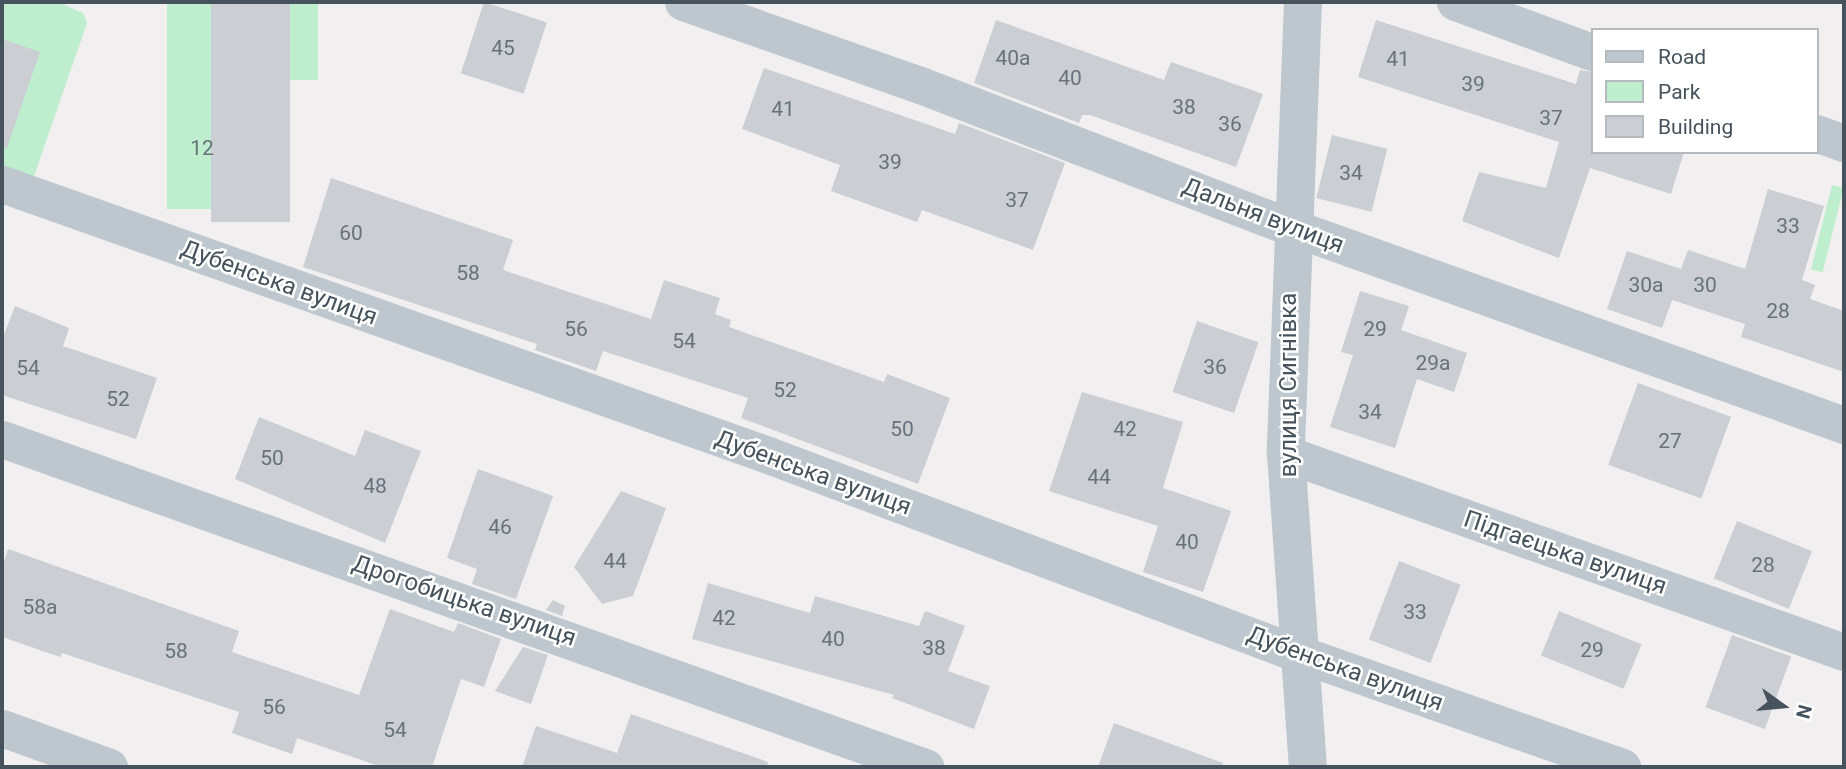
<!DOCTYPE html>
<meta charset="utf-8">
<style>
body{margin:0}
#map{position:relative;width:1846px;height:769px;overflow:hidden;background:#f1efef;font-family:Roboto,sans-serif}
div>[style]{position:absolute}
.green>*{inset:0;background:#beeece;transform-origin:0 0}
.building>*{inset:0;background:#cbced3;transform-origin:0 0}
.minor>*{height:37px;margin:-18.5px;padding:0 18.5px;transform-origin:18.5px;border-radius:18.5px;background:#bdc7cd}
.tertiary>*{height:38px;margin:-19px;padding:0 19px;transform-origin:19px;border-radius:19px;background:#bdc7cd}
span{translate:-50% -50%;white-space:nowrap;text-align:center;line-height:1.15;-webkit-text-stroke:5px #fff;paint-order:stroke}
.number-label{font-size:21px;color:#68727a}
.number-label span{-webkit-text-stroke-width:0}
.street-label{font-size:24px;color:#47535c}
.frame{position:absolute;inset:0;border:4px solid #47535c;pointer-events:none}
.legend{position:absolute;left:1591px;top:28px;width:228px;height:126px;box-sizing:border-box;background:#fff;border:2px solid #b5babe;margin:0;padding:9px 12px;list-style:none;font-size:21px;color:#47535c}
.legend li{display:flex;align-items:center;gap:14px;height:35px}
.legend b{width:35px;border:2px solid #b5babe}
.north{position:absolute;left:1748px;top:671px;width:70px;height:70px;-webkit-text-stroke:5px #fff;paint-order:stroke;rotate:105deg;font-size:19px;font-weight:700;line-height:28px;text-align:center;color:#47535c}
.north::after{content:'';display:block;margin:auto;width:24px;height:32px;background:#47535c;clip-path:polygon(50% 0,100% 100%,50% 72%,0 100%)}
</style>
<div id="map">
<div class="green">
<i style="clip-path:polygon(2px 2px,58px 2px,83px 13px,87px 23px,33px 179px,2px 174px)"></i>
<i style="left:167px;top:2px;width:44px;height:207px"></i>
<i style="left:290px;top:2px;width:28px;height:78px"></i>
<i style="left:253px;top:113px;width:28px;height:74px;rotate:19deg"></i>
<i style="left:1832px;top:185px;width:12px;height:87px;rotate:14deg"></i>
</div>
<div class="building">
<i style="left:211px;top:2px;width:79px;height:220px"></i>
<i style="left:484px;top:2px;width:66px;height:75px;rotate:18deg"></i>
<i style="clip-path:polygon(996px 20px,1164px 80px,1171px 62px,1263px 94px,1236px 167px,1090px 115px,1082px 115px,1079px 123px,974px 83px)"></i>
<i style="clip-path:polygon(1376px 20px,1576px 84px,1580px 70px,1592px 72px,1592px 152px,1684px 152px,1671px 194px,1590px 168px,1559px 258px,1462px 221px,1479px 172px,1546px 188px,1559px 142px,1358px 77px)"></i>
<i style="clip-path:polygon(2px 39px,40px 52px,7px 148px,2px 147px)"></i>
<i style="clip-path:polygon(764px 68px,955px 134px,959px 123px,1065px 163px,1033px 250px,922px 210px,917px 222px,831px 191px,840px 165px,742px 129px)"></i>
<i style="left:1332px;top:135px;width:57px;height:65px;rotate:14deg"></i>
<i style="clip-path:polygon(331px 178px,513px 240px,503px 270px,651px 319px,664px 280px,720px 298px,715px 314px,731px 320px,729px 327px,884px 382px,887px 374px,950px 398px,918px 484px,741px 418px,748px 398px,603px 351px,596px 371px,535px 350px,537px 344px,303px 267px)"></i>
<i style="clip-path:polygon(1768px 189px,1824px 206px,1802px 280px,1815px 285px,1810px 299px,1844px 311px,1844px 372px,1741px 337px,1745px 324px,1672px 300px,1662px 328px,1607px 309px,1627px 251px,1681px 269px,1688px 250px,1745px 269px)"></i>
<i style="clip-path:polygon(1360px 291px,1409px 306px,1401px 330px,1467px 353px,1454px 392px,1417px 379px,1395px 448px,1330px 427px,1353px 355px,1341px 352px)"></i>
<i style="clip-path:polygon(15px 306px,69px 328px,63px 346px,157px 378px,136px 439px,2px 395px,2px 340px)"></i>
<i style="left:1197px;top:321px;width:65px;height:75px;rotate:19deg"></i>
<i style="left:1638px;top:383px;width:99px;height:87px;rotate:20deg"></i>
<i style="clip-path:polygon(1082px 392px,1183px 422px,1163px 488px,1231px 511px,1203px 592px,1143px 572px,1158px 526px,1049px 491px)"></i>
<i style="clip-path:polygon(259px 417px,355px 456px,365px 430px,421px 451px,385px 543px,235px 479px)"></i>
<i style="clip-path:polygon(478px 469px,553px 496px,516px 599px,472px 584px,477px 569px,447px 558px)"></i>
<i style="clip-path:polygon(621px 491px,666px 508px,633px 596px,602px 604px,574px 567px)"></i>
<i style="left:1737px;top:521px;width:81px;height:62px;rotate:22deg"></i>
<i style="clip-path:polygon(8px 549px,239px 631px,232px 652px,359px 695px,390px 609px,454px 632px,458px 623px,501px 639px,484px 687px,461px 679px,432px 767px,382px 767px,297px 738px,292px 754px,232px 733px,239px 712px,62px 653px,60px 657px,2px 637px,2px 568px)"></i>
<i style="left:1399px;top:561px;width:66px;height:84px;rotate:21deg"></i>
<i style="clip-path:polygon(708px 583px,810px 613px,815px 596px,919px 626px,925px 611px,965px 626px,948px 671px,990px 686px,974px 729px,892px 698px,894px 695px,692px 639px)"></i>
<i style="clip-path:polygon(553px 600px,565px 606px,562px 616px,546px 610px)"></i>
<i style="left:1559px;top:611px;width:89px;height:48px;rotate:22deg"></i>
<i style="left:1732px;top:635px;width:63px;height:77px;rotate:20deg"></i>
<i style="clip-path:polygon(523px 647px,548px 655px,531px 704px,495px 691px)"></i>
<i style="clip-path:polygon(631px 714px,768px 762px,767px 767px,522px 767px,536px 726px,617px 753px)"></i>
<i style="clip-path:polygon(1114px 723px,1223px 763px,1222px 767px,1098px 767px)"></i>
</div>
<div class="minor">
<i style="left:683px;top:2px;width:251px;rotate:19.3deg"></i>
<i style="left:920px;top:85px;width:386px;rotate:21deg"></i>
<i style="left:1280px;top:223px;width:599px;rotate:19.71deg"></i>
<i style="left:1455px;top:2px;width:146px;rotate:20.1deg"></i>
<i style="left:1816px;top:133px;width:30px;rotate:20deg"></i>
<i style="left:2px;top:184px;width:813px;rotate:19.48deg"></i>
<i style="left:768px;top:455px;width:559px;rotate:20.54deg"></i>
<i style="left:1291px;top:651px;width:351px;rotate:19.3deg"></i>
<i style="left:2px;top:439px;width:980px;rotate:19.56deg"></i>
<i style="left:1286px;top:454px;width:592px;rotate:19.54deg"></i>
<i style="left:2px;top:728px;width:114px;rotate:20deg"></i>
</div>
<div class="tertiary">
<i style="left:1303px;top:2px;width:452px;rotate:92.2deg"></i>
<i style="left:1286px;top:454px;width:314px;rotate:86deg"></i>
</div>
<div class="number-label">
<span style="left:503px;top:48px">45</span>
<span style="left:1013px;top:58px">40а</span>
<span style="left:1398px;top:59px">41</span>
<span style="left:1070px;top:78px">40</span>
<span style="left:1473px;top:84px">39</span>
<span style="left:1184px;top:107px">38</span>
<span style="left:783px;top:109px">41</span>
<span style="left:1551px;top:118px">37</span>
<span style="left:1230px;top:124px">36</span>
<span style="left:202px;top:148px">12</span>
<span style="left:890px;top:162px">39</span>
<span style="left:1351px;top:173px">34</span>
<span style="left:1017px;top:200px">37</span>
<span style="left:1788px;top:226px">33</span>
<span style="left:351px;top:233px">60</span>
<span style="left:468px;top:273px">58</span>
<span style="left:1646px;top:285px">30а</span>
<span style="left:1705px;top:285px">30</span>
<span style="left:1778px;top:311px">28</span>
<span style="left:576px;top:329px">56</span>
<span style="left:1375px;top:329px">29</span>
<span style="left:684px;top:341px">54</span>
<span style="left:1433px;top:363px">29а</span>
<span style="left:1215px;top:367px">36</span>
<span style="left:28px;top:368px">54</span>
<span style="left:785px;top:390px">52</span>
<span style="left:118px;top:399px">52</span>
<span style="left:1370px;top:412px">34</span>
<span style="left:902px;top:429px">50</span>
<span style="left:1125px;top:429px">42</span>
<span style="left:1670px;top:441px">27</span>
<span style="left:272px;top:458px">50</span>
<span style="left:1099px;top:477px">44</span>
<span style="left:375px;top:486px">48</span>
<span style="left:500px;top:527px">46</span>
<span style="left:1187px;top:542px">40</span>
<span style="left:615px;top:561px">44</span>
<span style="left:1763px;top:565px">28</span>
<span style="left:40px;top:607px">58а</span>
<span style="left:1415px;top:612px">33</span>
<span style="left:724px;top:618px">42</span>
<span style="left:833px;top:639px">40</span>
<span style="left:934px;top:648px">38</span>
<span style="left:1592px;top:650px">29</span>
<span style="left:176px;top:651px">58</span>
<span style="left:274px;top:707px">56</span>
<span style="left:395px;top:730px">54</span>
</div>
<div class="street-label">
<span style="left:1263px;top:216px;rotate:21deg">Дальня вулиця</span>
<span style="left:279px;top:283px;rotate:20deg">Дубенська вулиця</span>
<span style="left:1289px;top:385px;rotate:-90deg">вулиця Сигнівка</span>
<span style="left:813px;top:473px;rotate:20deg">Дубенська вулиця</span>
<span style="left:1565px;top:553px;rotate:19deg">Підгаєцька вулиця</span>
<span style="left:464px;top:601px;rotate:19deg">Дрогобицька вулиця</span>
<span style="left:1345px;top:669px;rotate:20deg">Дубенська вулиця</span>
</div>
<div class="frame"></div>
<ul class="legend">
<li><b style="height:9px;background:#bdc7cd"></b>Road</li>
<li><b style="height:19px;background:#beeece"></b>Park</li>
<li><b style="height:19px;background:#cbced3"></b>Building</li>
</ul>
<div class="north">N</div>
</div>
